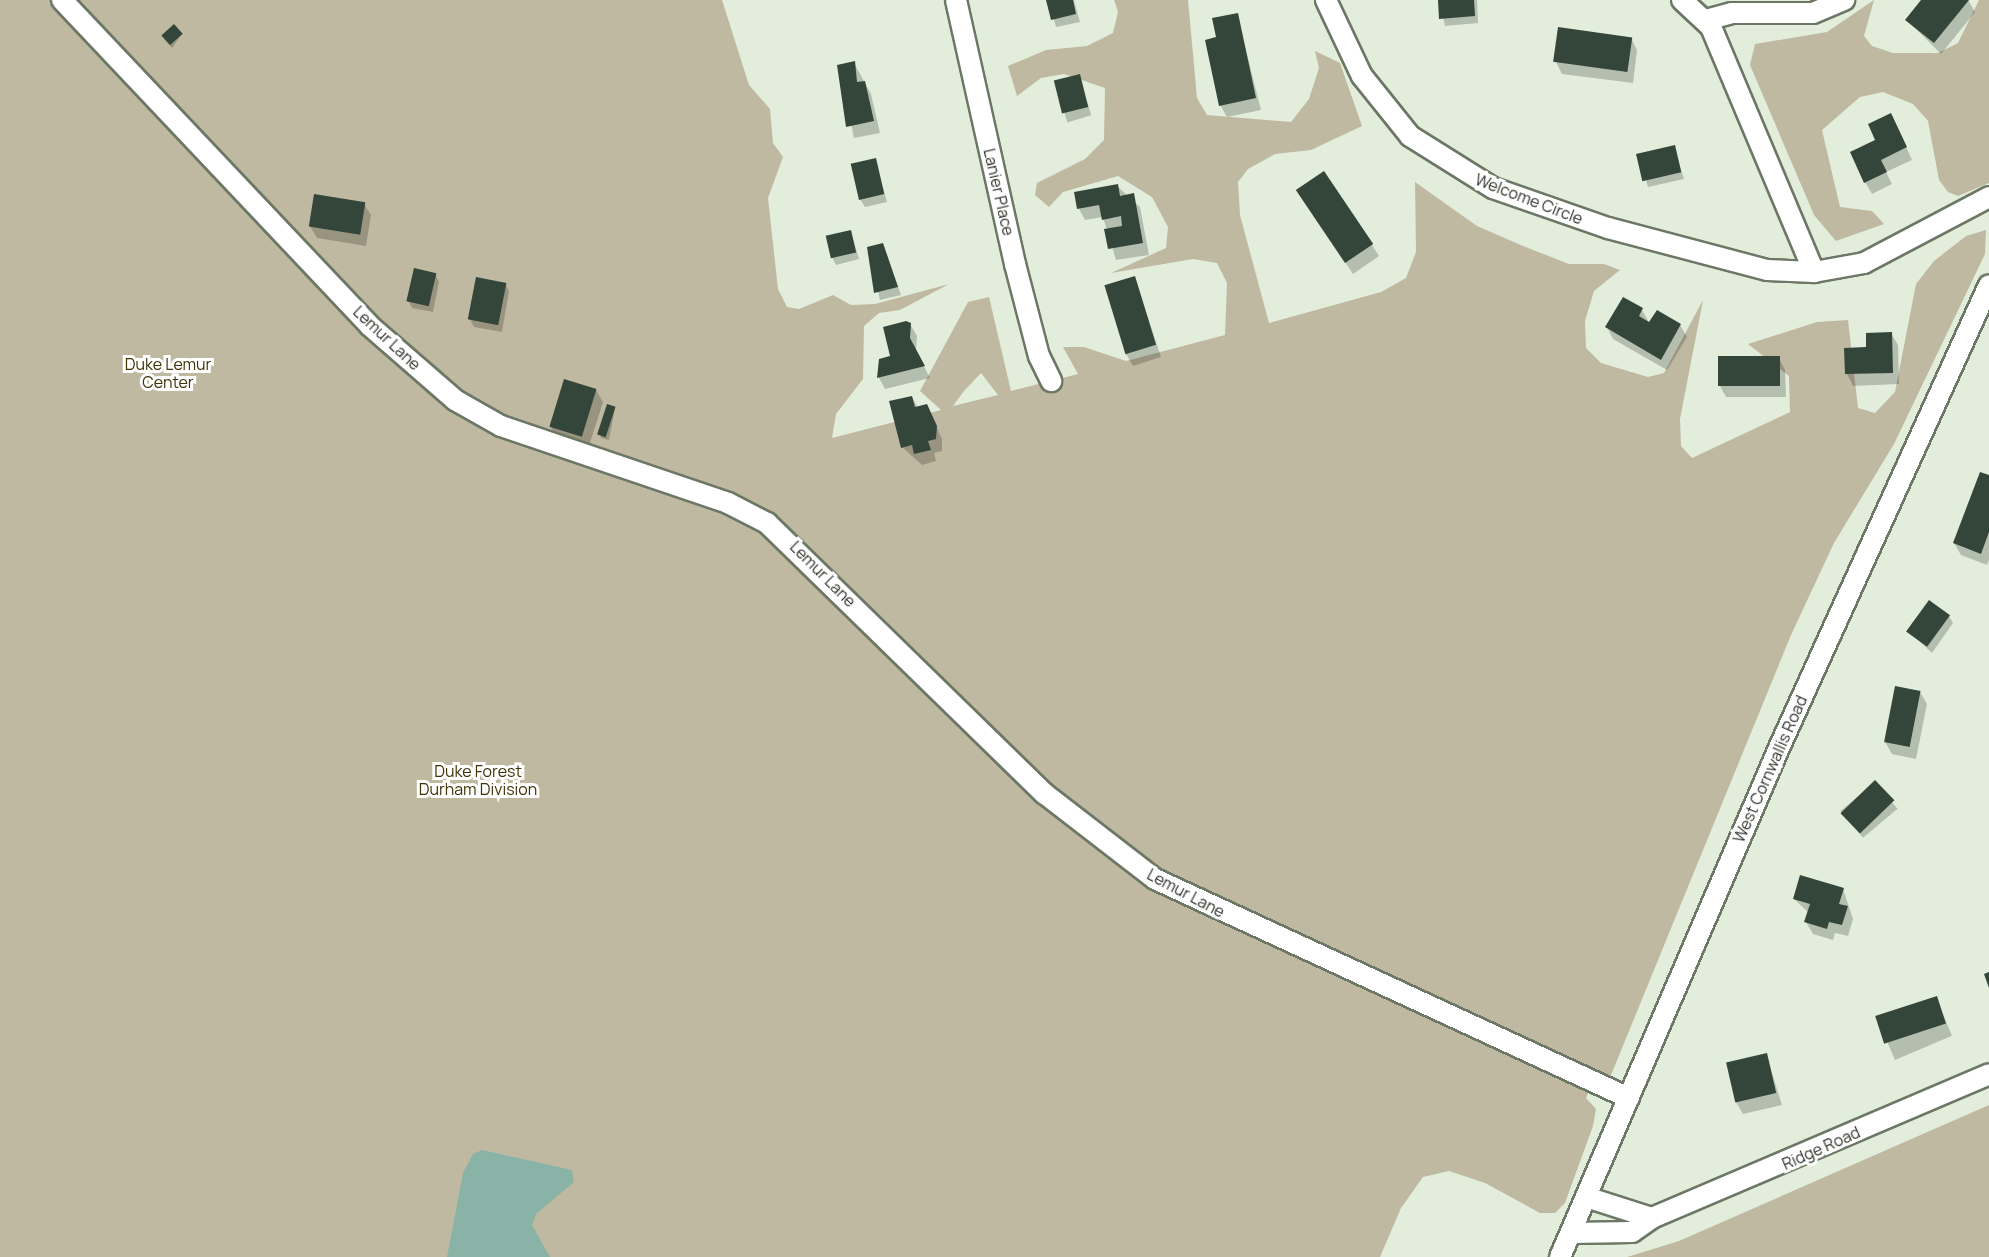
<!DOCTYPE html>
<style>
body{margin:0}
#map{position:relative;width:1989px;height:1257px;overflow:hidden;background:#e2eedb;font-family:Manrope,sans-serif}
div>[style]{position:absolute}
.green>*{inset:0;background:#c0b9a1}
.water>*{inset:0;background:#8ab3a7}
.shadow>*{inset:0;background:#0003;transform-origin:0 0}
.building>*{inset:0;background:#344539;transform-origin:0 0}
.roads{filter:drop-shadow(2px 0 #6c7766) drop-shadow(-2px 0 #6c7766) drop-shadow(0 2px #6c7766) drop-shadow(0 -2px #6c7766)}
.minor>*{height:20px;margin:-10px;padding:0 10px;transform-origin:10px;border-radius:10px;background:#fff}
span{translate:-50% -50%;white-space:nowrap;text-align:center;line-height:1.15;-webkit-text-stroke:6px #fff;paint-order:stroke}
.street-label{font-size:16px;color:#2e322b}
.park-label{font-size:16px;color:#3f3306}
</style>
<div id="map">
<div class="green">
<i style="clip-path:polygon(evenodd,0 0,722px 0,749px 85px,770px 109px,773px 143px,783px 157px,768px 198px,778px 289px,787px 307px,799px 309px,833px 295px,851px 305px,875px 304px,949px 284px,900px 310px,879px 313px,864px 326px,863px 379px,836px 414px,832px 438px,941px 410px,920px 391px,968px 302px,989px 297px,1011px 391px,1078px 374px,1063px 347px,1084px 347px,1126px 361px,1225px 335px,1227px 283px,1217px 263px,1193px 259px,1111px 273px,1166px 248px,1168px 227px,1152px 197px,1118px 176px,1063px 192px,1049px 207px,1035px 195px,1037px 183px,1085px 159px,1104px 140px,1105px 88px,1064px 74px,1041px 78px,1017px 96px,1008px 66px,1046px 50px,1087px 46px,1113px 33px,1118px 12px,1114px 0,1188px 0,1197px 98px,1207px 115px,1291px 122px,1309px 99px,1319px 68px,1315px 51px,1340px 63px,1362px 126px,1311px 150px,1275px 154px,1248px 169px,1238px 182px,1240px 215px,1269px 323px,1381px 292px,1406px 278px,1416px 252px,1415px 182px,1477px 226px,1528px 248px,1569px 264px,1604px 264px,1620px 270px,1594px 291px,1585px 321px,1586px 348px,1601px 363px,1648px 377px,1664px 373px,1703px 300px,1680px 419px,1681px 446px,1692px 458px,1790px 412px,1789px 376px,1748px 344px,1817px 322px,1848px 320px,1858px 408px,1875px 413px,1895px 392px,1916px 284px,1934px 261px,1966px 236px,1986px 230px,1985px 254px,1894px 444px,1834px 543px,1791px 635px,1609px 1080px,1595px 1076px,1586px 1098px,1596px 1109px,1593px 1126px,1565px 1203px,1555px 1213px,1540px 1213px,1485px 1183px,1449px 1171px,1423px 1177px,1401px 1208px,1380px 1257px,0 1257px,0 0,981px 373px,998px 395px,953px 406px,964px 391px,981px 373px)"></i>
<i style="clip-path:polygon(1874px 0,1864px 36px,1872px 46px,1893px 53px,1938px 53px,1958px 43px,1979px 0,1989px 0,1989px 183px,1958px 196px,1948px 192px,1939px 180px,1928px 121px,1913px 104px,1883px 92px,1860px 97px,1822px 130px,1840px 207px,1872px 211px,1884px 224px,1836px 241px,1814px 215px,1750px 65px,1755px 44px,1827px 32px)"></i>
<i style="clip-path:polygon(1989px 1105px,1989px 1257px,1627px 1257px,1679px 1241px)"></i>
</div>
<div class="water">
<i style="clip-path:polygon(482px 1150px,572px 1170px,574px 1182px,536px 1214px,532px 1225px,550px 1257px,447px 1257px,463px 1173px,473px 1154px)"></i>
</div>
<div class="shadow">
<i style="clip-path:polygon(1048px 0,1074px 0,1080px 22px,1056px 27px)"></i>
<i style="clip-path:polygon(1439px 0,1477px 0,1478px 23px,1445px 26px)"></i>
<i style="clip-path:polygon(1923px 0,1968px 0,1975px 12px,1941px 54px,1907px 20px)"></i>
<i style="clip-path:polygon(1237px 14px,1261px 110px,1227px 117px,1220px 105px,1218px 39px)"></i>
<i style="clip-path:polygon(181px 35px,172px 48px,164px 39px)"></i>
<i style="clip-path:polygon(1631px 38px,1637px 50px,1633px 83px,1562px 74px,1556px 62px)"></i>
<i style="clip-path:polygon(854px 63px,871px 94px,880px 133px,854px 138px,839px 66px)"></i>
<i style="left:1079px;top:75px;width:42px;height:25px;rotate:73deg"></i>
<i style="clip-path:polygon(1897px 127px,1912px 160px,1886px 172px,1892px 184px,1872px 194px,1865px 182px,1877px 141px)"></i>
<i style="clip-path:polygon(1674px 147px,1684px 179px,1648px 187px,1638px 155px)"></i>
<i style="clip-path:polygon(875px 160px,887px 202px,865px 207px,860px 199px)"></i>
<i style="clip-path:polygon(1117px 186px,1140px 207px,1149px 255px,1116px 260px,1103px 217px,1085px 220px,1079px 209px)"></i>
<i style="clip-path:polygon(1305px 202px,1372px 245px,1379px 256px,1353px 274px)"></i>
<i style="clip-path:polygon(364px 204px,371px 215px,366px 246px,317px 238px,310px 226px)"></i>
<i style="clip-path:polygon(851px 232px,859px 259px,836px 265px,832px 257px)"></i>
<i style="clip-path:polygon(883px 244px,901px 295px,880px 300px,868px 248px)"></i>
<i style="clip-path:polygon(435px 274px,439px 282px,433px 312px,412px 308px,408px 300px)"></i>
<i style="clip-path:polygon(1135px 278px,1161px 357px,1133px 366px,1126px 354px)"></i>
<i style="clip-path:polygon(505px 284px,509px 291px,502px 332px,474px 327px,470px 319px)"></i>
<i style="clip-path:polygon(1642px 310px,1650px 324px,1680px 325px,1687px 337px,1667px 370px,1613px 339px,1607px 327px)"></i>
<i style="clip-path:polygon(910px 324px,917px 336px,916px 351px,930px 378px,885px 389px,879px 378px)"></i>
<i style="clip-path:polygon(1891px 333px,1898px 345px,1899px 384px,1853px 386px,1847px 374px)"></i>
<i style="clip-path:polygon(1779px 358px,1785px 370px,1786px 397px,1726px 397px,1720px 386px)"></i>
<i style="clip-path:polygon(596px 390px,603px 402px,588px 449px,557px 439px,551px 427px)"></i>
<i style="clip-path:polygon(912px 397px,918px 408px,927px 406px,942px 439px,942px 451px,934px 453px,936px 461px,922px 465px,902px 447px)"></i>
<i style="clip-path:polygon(615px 408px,609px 440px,601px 438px,600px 434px)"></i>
<i style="clip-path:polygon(1989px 477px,1989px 560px,1987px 565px,1961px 555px,1954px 543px)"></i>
<i style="clip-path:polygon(1949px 616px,1953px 623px,1932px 653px,1908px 631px)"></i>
<i style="clip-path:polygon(1920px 692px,1927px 704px,1916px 759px,1892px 754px,1885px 742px)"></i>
<i style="left:1875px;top:782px;width:35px;height:45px;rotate:50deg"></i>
<i style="clip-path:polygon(1843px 889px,1853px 919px,1848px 936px,1835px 933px,1833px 940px,1813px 934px,1806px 922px,1809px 913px,1794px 899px)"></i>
<i style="left:1936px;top:998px;width:41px;height:62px;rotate:67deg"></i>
<i style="clip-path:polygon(1766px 1054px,1782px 1105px,1743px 1114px,1736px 1102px)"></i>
</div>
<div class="building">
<i style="clip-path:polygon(1046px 0,1073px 0,1076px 14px,1051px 20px)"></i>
<i style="clip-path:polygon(1438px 0,1474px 0,1475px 16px,1439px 19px)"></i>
<i style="clip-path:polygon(1921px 0,1969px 0,1934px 43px,1905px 20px)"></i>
<i style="clip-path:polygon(1238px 13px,1256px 98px,1219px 106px,1205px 40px,1216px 37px,1212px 18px)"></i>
<i style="left:174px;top:24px;width:13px;height:17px;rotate:48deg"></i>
<i style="left:1558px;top:27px;width:75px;height:35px;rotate:8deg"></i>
<i style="clip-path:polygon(855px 61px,857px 82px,865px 81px,874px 121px,846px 127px,837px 65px)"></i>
<i style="left:1080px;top:74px;width:34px;height:27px;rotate:76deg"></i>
<i style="clip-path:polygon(1891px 113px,1907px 147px,1881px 160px,1887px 172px,1864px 183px,1850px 152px,1875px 140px,1868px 124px)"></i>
<i style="left:1675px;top:145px;width:28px;height:40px;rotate:77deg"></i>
<i style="left:876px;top:158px;width:37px;height:26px;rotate:77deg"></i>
<i style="left:1324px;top:171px;width:88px;height:34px;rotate:56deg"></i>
<i style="clip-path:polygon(1118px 184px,1120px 196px,1134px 193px,1143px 243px,1108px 249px,1104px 229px,1122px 226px,1121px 216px,1102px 220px,1099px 205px,1077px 209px,1074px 192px)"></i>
<i style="left:314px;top:194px;width:52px;height:33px;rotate:9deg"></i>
<i style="left:851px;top:230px;width:23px;height:26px;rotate:77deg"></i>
<i style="clip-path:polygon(883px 243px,898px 287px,874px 293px,867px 247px)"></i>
<i style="left:414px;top:268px;width:23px;height:34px;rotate:13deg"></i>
<i style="left:1135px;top:276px;width:72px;height:32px;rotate:73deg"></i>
<i style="left:476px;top:277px;width:31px;height:43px;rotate:11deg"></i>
<i style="clip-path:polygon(1623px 297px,1643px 308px,1639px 316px,1649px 322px,1657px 310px,1681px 324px,1661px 360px,1605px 327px)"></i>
<i style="clip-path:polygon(906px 321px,911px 323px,910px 338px,925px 366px,877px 378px,879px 359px,890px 356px,883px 327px)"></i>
<i style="clip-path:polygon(1892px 332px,1893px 373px,1845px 374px,1844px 348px,1866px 347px,1866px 333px)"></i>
<i style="left:1780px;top:356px;width:30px;height:62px;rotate:90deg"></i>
<i style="left:564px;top:379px;width:34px;height:50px;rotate:17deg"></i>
<i style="clip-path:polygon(912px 396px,915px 407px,927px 404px,937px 426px,936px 439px,928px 441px,931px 450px,914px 454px,912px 445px,901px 448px,889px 401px)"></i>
<i style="left:607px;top:404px;width:9px;height:32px;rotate:18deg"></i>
<i style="clip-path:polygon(1980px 472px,1989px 475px,1989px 532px,1981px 554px,1953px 543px)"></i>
<i style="left:1929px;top:600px;width:26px;height:39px;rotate:36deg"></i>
<i style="left:1895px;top:686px;width:26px;height:57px;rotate:11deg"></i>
<i style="left:1875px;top:780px;width:28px;height:48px;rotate:46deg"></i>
<i style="clip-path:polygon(1800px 875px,1844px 888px,1839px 904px,1848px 906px,1842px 925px,1829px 922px,1827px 929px,1804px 922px,1810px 904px,1793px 899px)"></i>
<i style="clip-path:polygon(1989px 972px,1989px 988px,1984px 974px)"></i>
<i style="left:1937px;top:996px;width:29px;height:65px;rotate:72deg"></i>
<i style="left:1767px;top:1053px;width:41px;height:42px;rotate:77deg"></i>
</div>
<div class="roads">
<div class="minor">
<i style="left:62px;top:0;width:448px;rotate:46.6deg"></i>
<i style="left:370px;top:326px;width:113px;rotate:41deg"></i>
<i style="left:455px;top:400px;width:53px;rotate:29.5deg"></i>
<i style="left:501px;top:426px;width:240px;rotate:18.7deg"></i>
<i style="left:728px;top:503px;width:44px;rotate:27.1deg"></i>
<i style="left:767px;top:523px;width:388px;rotate:44.3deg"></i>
<i style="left:1045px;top:794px;width:139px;rotate:37.7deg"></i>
<i style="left:1155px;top:879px;width:522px;rotate:24.8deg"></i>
<i style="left:956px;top:0;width:271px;rotate:77.4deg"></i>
<i style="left:1015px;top:264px;width:95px;rotate:75.4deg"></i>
<i style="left:1039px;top:356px;width:28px;rotate:64deg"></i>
<i style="left:1326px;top:0;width:84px;rotate:64.7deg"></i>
<i style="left:1362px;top:76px;width:77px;rotate:51.3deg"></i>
<i style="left:1410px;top:136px;width:98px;rotate:32.1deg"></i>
<i style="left:1493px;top:188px;width:122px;rotate:19.2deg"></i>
<i style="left:1608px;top:228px;width:164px;rotate:14.8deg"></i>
<i style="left:1767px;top:270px;width:47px;rotate:2.4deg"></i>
<i style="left:1814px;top:272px;width:51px;rotate:-10.2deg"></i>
<i style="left:1864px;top:263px;width:141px;rotate:-27.8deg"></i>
<i style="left:1682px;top:0;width:40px;rotate:43deg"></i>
<i style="left:1711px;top:27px;width:266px;rotate:67.2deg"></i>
<i style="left:1706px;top:20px;width:27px;rotate:-15deg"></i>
<i style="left:1732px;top:13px;width:81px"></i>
<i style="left:1813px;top:13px;width:34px;rotate:-23deg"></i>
<i style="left:1586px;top:1197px;width:69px;rotate:17.7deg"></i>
<i style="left:1571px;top:1233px;width:61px;rotate:-0.9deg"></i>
<i style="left:1632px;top:1232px;width:24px;rotate:-35deg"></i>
<i style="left:1652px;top:1218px;width:366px;rotate:-23.1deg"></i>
<i style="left:1560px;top:1257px;width:554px;rotate:-66.72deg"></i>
<i style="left:1779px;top:748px;width:508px;rotate:-65.6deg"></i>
</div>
</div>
<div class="street-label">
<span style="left:999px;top:192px;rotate:77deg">Lanier Place</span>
<span style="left:1529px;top:199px;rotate:21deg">Welcome Circle</span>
<span style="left:387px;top:338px;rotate:43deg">Lemur Lane</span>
<span style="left:823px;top:574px;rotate:45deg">Lemur Lane</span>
<span style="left:1770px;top:769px;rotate:-66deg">West Cornwallis Road</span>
<span style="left:1186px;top:893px;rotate:28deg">Lemur Lane</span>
<span style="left:1821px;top:1148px;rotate:-24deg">Ridge Road</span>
</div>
<div class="park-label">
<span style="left:168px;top:373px">Duke Lemur<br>Center</span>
<span style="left:478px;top:780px">Duke Forest<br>Durham Division</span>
</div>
</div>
